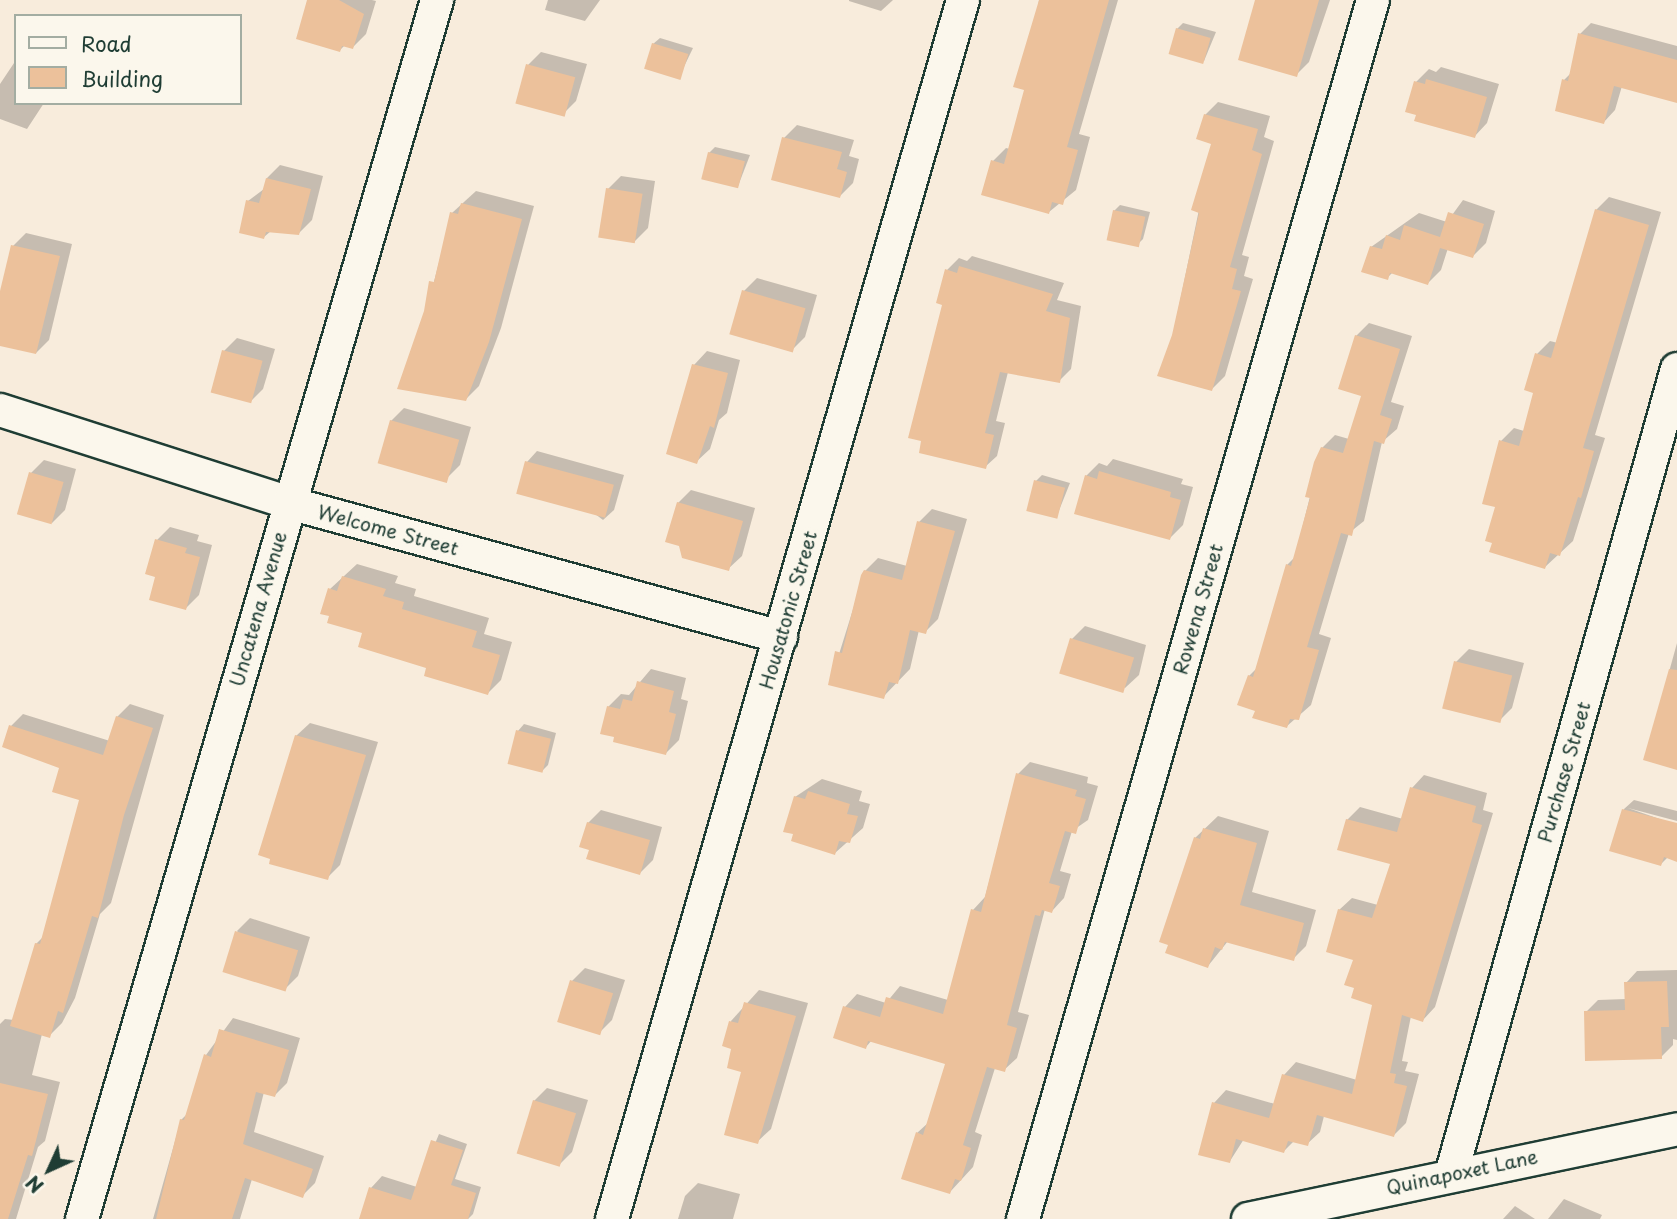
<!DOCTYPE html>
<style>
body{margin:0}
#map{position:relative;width:1677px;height:1219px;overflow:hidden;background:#f8ecdc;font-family:"Playpen Sans",sans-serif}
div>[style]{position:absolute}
.shadow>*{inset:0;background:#0003}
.building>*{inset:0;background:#ecc19b;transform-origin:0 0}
.roads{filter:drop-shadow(2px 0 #1f3d34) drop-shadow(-2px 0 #1f3d34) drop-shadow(0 2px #1f3d34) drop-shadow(0 -2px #1f3d34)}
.street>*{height:32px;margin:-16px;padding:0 16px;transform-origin:16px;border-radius:16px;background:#fbf7ec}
span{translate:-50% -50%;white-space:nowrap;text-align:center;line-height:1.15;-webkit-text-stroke:7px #fbf7ec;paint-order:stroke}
.street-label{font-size:19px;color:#1f3d34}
.legend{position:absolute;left:14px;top:14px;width:228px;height:91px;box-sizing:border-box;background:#fbf7ec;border:2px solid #a3ada2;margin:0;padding:9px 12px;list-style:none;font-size:21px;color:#1f3d34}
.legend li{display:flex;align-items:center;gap:14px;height:35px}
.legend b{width:35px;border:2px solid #a3ada2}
.north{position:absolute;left:14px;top:1135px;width:70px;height:70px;-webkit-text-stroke:5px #fbf7ec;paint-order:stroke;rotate:225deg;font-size:19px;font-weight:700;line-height:28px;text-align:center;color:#1f3d34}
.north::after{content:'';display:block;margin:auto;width:24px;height:32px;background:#1f3d34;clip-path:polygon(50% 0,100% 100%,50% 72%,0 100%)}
</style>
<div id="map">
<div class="shadow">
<i style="clip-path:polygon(309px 0,372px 0,376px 1px,366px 34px,353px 47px,345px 45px,340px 50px)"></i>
<i style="clip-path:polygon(548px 0,600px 0,585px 21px,545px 10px)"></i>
<i style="clip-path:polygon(893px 0,881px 11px,849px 1px,849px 0)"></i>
<i style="clip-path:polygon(1039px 0,1118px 0,1079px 134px,1090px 137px,1076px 190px,1049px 212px,993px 161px,1006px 148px,1010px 149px,1026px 89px)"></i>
<i style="clip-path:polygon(1266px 0,1330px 0,1309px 62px,1296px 75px)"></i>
<i style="clip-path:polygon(1183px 23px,1216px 32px,1204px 61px,1177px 29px)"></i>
<i style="clip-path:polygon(1591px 23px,1677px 46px,1677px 101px,1622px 86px,1615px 110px,1604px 122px,1564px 80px,1571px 73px,1580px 34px)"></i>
<i style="clip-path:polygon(660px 38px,693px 48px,679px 77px,653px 44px)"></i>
<i style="clip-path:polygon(541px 52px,587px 64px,576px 101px,563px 114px,528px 65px)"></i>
<i style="clip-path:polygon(16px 60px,16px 103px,44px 103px,27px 129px,0 119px,0 84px)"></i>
<i style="clip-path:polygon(1441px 67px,1499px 84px,1487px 123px,1474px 137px,1416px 82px,1429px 69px,1436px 72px)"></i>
<i style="clip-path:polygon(1218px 102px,1270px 116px,1264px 137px,1274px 141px,1242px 255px,1249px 257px,1244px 276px,1253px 279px,1225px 376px,1212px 389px,1173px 335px,1213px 142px,1205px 115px)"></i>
<i style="clip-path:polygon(797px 125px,854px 140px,849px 156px,859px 159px,853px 183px,840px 196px,784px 138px)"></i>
<i style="clip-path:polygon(715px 147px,750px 155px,738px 186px,709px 153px)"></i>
<i style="clip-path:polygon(280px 165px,323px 176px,312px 220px,298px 234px,271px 231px,264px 237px,248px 201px,264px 189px,267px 178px)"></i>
<i style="clip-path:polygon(621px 176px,655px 181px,648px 228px,635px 241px,608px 189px)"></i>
<i style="clip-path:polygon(476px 191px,534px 206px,501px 328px,479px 386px,466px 399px,426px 312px,452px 213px)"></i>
<i style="clip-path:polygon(1609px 197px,1661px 212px,1595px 435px,1605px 438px,1573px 541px,1545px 567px,1498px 505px,1501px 441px,1514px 428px,1524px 431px,1535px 392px,1537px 354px,1550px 341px,1558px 343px,1596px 210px)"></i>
<i style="clip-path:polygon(1463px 200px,1495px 211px,1486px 243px,1473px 256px,1448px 248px,1441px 270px,1428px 283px,1393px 272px,1387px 278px,1371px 247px,1419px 213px,1447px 222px)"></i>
<i style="clip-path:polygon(1120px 205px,1150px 212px,1143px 239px,1137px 245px,1114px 211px)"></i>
<i style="clip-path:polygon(26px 233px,72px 244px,49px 340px,36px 353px,0 344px,0 303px,13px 246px)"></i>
<i style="clip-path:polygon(972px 256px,1064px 283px,1057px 300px,1081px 306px,1071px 369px,1059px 381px,1008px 372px,996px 421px,1005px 423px,997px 456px,985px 467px,944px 303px,947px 270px,959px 258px,967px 261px)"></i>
<i style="clip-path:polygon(757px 278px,817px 295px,805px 337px,792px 350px,744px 291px)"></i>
<i style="clip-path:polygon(1369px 323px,1412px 336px,1391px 402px,1404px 406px,1397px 429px,1382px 442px,1364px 521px,1349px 533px,1319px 634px,1331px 638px,1311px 705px,1287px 726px,1257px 710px,1249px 676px,1257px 668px,1287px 565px,1295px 557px,1322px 448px,1335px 435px,1349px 439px,1363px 395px,1356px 336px)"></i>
<i style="clip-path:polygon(237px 338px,275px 349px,263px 389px,250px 402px,224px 351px)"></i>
<i style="clip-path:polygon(707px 351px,740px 360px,727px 413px,719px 420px,710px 449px,696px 462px,694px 365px)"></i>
<i style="clip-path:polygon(404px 408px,471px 427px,460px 465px,447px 478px,391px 421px)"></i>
<i style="clip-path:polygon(537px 451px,624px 475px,614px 510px,603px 520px,527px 462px)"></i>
<i style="clip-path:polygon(1113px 459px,1183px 479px,1181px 484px,1193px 487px,1183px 525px,1170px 538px,1086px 476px,1099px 463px,1107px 466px)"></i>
<i style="clip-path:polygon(44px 460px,76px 469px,65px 510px,52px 523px,31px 473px)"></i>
<i style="clip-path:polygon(1042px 475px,1070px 483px,1056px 518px,1036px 481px)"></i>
<i style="clip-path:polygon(691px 490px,755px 508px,742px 556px,728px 569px,678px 503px)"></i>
<i style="clip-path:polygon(932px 509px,967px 519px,938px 619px,925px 632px,919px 630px,910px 669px,883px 697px,830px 683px,865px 571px,878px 558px,907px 566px,919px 522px)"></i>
<i style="clip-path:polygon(170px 527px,199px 535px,197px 541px,212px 545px,199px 595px,186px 608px,157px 575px,157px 540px)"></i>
<i style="clip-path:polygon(357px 564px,398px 576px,395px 583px,416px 589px,414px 596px,489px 618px,484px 634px,512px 642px,501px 680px,488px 693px,365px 632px,330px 589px)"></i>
<i style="clip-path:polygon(1085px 626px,1146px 645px,1139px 675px,1125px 688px,1072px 639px)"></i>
<i style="clip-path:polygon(1677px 643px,1677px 769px,1645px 759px)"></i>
<i style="clip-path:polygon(1469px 649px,1524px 663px,1512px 708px,1499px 721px,1456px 662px)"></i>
<i style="clip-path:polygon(651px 669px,686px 678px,681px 699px,688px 701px,679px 740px,666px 753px,608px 707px,621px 694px,629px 695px)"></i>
<i style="clip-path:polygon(130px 704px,164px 715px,111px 903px,100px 914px,75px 998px,62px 1023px,49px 1036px,42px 1034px,32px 1075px,60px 1082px,45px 1141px,38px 1147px,16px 1219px,0 1219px,0 1024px,5px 1019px,14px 1020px,36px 944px,44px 936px,81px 799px,61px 767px,11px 726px,23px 714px,110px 741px,117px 717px)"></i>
<i style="clip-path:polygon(310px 723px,378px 742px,340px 865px,327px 878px,296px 736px)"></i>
<i style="clip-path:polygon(524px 724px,556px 733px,548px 765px,542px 771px,518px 731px)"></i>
<i style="clip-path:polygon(1030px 762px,1088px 777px,1087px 783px,1098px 786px,1088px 820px,1072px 831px,1060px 871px,1071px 874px,1064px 898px,1052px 911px,1045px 909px,1018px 1012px,1029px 1015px,1017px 1058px,1004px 1070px,995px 1068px,975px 1132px,982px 1135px,973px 1167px,950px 1192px,917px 1133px,929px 1122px,947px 1063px,872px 1040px,866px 1047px,845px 1007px,857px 994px,886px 1003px,900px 986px,948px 1000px,973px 910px,985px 897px,1018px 774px)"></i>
<i style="clip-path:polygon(1424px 775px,1487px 793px,1483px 810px,1493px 813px,1435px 1007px,1423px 1020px,1411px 1016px,1402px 1061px,1408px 1062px,1405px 1071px,1419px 1074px,1406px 1123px,1394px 1135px,1324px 1116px,1320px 1132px,1307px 1144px,1294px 1141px,1284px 1151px,1244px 1139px,1230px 1161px,1214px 1103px,1226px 1090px,1275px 1104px,1284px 1075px,1296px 1062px,1357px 1080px,1374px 1004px,1356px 987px,1355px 958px,1339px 910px,1352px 898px,1378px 905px,1392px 863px,1347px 820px,1360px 807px,1403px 819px,1412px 788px)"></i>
<i style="clip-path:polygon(822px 779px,862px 791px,859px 801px,870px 804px,863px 828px,835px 853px,795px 797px)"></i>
<i style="clip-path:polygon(1634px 800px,1677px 811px,1677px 821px,1628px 808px,1677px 825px,1677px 860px,1668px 857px,1661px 864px,1611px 850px,1624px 809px)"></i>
<i style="clip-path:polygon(601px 810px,662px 827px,653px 860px,640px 873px,588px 823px)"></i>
<i style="clip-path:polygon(1218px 816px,1269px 831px,1252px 892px,1316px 910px,1306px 946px,1293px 959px,1228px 941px,1208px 966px,1195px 838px)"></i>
<i style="clip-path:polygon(250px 918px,310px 937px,298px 976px,285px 989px,237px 931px)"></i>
<i style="clip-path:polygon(585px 968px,625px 980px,612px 1020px,599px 1033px,572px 981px)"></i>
<i style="clip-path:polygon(1677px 970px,1677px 1040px,1673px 1039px,1673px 1045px,1661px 1057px,1586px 1012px,1598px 1000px,1626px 999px,1626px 983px,1637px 971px)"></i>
<i style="clip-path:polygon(759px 990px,808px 1003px,771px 1129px,757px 1142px,731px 1021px)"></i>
<i style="clip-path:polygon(233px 1018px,300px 1038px,287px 1083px,274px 1096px,264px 1092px,254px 1132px,324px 1156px,315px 1183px,302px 1196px,252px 1179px,240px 1219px,153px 1219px,181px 1120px,188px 1113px,206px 1055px)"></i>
<i style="clip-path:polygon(547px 1088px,588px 1100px,572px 1152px,559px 1165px,534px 1101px)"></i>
<i style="clip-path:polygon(439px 1134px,467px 1144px,455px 1179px,481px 1187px,473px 1214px,468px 1219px,363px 1219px,371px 1188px,382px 1176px,417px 1187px)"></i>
<i style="clip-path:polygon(698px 1183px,740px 1194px,733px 1219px,678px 1219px,685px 1196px)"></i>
<i style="clip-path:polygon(1564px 1199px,1602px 1215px,1600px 1219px,1548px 1219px)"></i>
<i style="clip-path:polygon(1515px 1206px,1535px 1219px,1503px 1219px)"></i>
</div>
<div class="building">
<i style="clip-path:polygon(307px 0,339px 0,364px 14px,353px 49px,342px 46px,340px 52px,296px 39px)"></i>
<i style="clip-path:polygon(1039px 0,1109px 0,1067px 147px,1078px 150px,1063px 205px,1052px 202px,1049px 214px,981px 195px,991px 160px,1004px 164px,1024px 90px,1013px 87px)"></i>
<i style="clip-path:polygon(1255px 0,1319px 0,1297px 77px,1238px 60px)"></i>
<i style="left:1176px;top:28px;width:36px;height:27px;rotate:16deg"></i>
<i style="clip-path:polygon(1578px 33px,1677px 60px,1677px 103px,1614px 86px,1604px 124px,1555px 111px,1562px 79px,1568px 81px)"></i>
<i style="left:652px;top:43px;width:38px;height:27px;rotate:17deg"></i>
<i style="left:526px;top:64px;width:51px;height:41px;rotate:15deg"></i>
<i style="clip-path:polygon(1426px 79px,1487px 97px,1475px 138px,1414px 121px,1416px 115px,1405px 112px,1414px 81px,1425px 84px)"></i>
<i style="clip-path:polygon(1204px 114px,1258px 129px,1252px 150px,1262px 154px,1230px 267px,1237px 269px,1232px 289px,1241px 291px,1212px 391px,1157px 376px,1172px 335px,1199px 213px,1191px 210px,1211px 144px,1196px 139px)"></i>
<i style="clip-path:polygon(782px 137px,842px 152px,837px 169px,847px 172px,840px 198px,771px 180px)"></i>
<i style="left:708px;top:152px;width:38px;height:28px;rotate:14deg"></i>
<i style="clip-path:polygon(266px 178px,311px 189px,299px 235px,266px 232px,264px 239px,239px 233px,246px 200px,259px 203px)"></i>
<i style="left:606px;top:188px;width:37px;height:50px;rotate:9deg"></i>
<i style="clip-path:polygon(461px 203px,522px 219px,489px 342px,466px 401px,397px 389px,424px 311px,429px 281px,434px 282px,450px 212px,458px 214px)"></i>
<i style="clip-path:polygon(1595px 209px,1649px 225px,1583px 448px,1594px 451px,1581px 498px,1578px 497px,1560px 556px,1550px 553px,1545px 569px,1489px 552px,1492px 543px,1485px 541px,1495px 507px,1482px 504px,1499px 440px,1519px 446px,1533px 393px,1524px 390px,1535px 353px,1551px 358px)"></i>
<i style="left:1113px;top:210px;width:33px;height:31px;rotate:12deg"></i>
<i style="clip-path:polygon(1448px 212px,1484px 224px,1473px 258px,1440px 248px,1428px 285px,1390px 273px,1388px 280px,1361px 272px,1370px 246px,1382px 249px,1386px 235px,1400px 240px,1404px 225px,1440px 237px)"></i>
<i style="clip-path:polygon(11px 245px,60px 256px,36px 354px,0 346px,0 291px)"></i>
<i style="clip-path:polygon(959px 266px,1053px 294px,1046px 311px,1070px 318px,1060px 383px,1000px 372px,985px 433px,994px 435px,986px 469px,919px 453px,921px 441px,908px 438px,942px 305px,936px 303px,945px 269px,957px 273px)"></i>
<i style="left:742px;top:290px;width:66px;height:46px;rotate:16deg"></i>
<i style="clip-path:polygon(1355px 335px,1400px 349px,1380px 415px,1392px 419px,1384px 444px,1374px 441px,1352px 536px,1341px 533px,1307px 647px,1319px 650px,1299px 720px,1290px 719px,1287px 728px,1252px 718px,1255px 711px,1237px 705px,1248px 675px,1253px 677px,1286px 564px,1291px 566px,1310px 498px,1305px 497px,1314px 462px,1321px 447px,1343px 453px,1361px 396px,1338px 389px)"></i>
<i style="left:222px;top:350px;width:42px;height:44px;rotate:15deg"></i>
<i style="clip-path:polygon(692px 364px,728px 373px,714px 428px,710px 426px,697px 464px,666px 454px)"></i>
<i style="left:390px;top:420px;width:72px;height:45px;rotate:16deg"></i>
<i style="left:525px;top:461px;width:92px;height:34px;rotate:15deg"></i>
<i style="clip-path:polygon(1099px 471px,1171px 492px,1170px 497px,1181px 500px,1170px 540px,1074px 514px,1085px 475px,1097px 479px)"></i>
<i style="left:29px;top:472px;width:36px;height:44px;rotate:16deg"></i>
<i style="left:1034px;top:480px;width:32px;height:32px;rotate:14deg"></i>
<i style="clip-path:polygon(677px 502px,743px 521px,729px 571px,682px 558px,679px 546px,665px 542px)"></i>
<i style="clip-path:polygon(917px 521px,955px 531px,926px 634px,910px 630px,898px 684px,889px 682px,884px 699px,828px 685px,835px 651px,842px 653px,861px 575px,864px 570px,902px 580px)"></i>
<i style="clip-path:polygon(155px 539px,187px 548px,185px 553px,200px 557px,186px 610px,149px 600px,155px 577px,145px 574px)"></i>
<i style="clip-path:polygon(342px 576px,386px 589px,383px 596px,404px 602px,402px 609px,477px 631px,472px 647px,500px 655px,488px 695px,424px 676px,426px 668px,358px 647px,362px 633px,327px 623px,329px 616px,320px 614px,328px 588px,337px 591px)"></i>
<i style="left:1070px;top:638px;width:67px;height:37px;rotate:17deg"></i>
<i style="left:1454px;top:661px;width:60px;height:49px;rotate:14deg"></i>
<i style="clip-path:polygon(1669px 669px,1677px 670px,1677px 770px,1643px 760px)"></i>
<i style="clip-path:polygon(637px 681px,674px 691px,669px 712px,676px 714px,666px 755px,613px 742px,614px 737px,600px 734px,607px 706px,620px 709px,623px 699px,632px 701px)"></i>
<i style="clip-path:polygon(116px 716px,153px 728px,124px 815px,98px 918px,92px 916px,63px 1013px,58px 1011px,50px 1038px,10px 1026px,35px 943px,40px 944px,79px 800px,52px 792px,59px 768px,2px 747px,9px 725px,103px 755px)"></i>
<i style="left:516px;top:730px;width:36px;height:35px;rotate:14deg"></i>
<i style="clip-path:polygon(295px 735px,366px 755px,328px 880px,269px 864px,270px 859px,258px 855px)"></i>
<i style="clip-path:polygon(1016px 773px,1077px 790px,1075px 796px,1086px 799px,1076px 834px,1065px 831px,1049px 883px,1060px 886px,1052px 913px,1042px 910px,1040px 916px,1035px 915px,1007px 1025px,1017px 1028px,1005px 1072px,987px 1067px,963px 1145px,971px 1148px,961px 1181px,955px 1179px,950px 1194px,901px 1179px,916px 1132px,923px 1135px,945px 1064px,868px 1041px,866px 1049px,833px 1038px,843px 1006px,880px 1017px,886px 997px,943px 1014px,971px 909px,981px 912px)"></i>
<i style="clip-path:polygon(1410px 787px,1476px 806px,1472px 822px,1482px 825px,1423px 1022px,1402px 1015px,1390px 1073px,1396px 1074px,1394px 1083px,1407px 1086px,1394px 1137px,1317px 1115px,1308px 1146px,1288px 1141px,1284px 1153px,1236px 1139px,1230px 1163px,1198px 1155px,1212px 1102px,1269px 1118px,1282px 1074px,1352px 1094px,1372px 1005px,1351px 998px,1354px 988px,1344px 985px,1353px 960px,1326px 952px,1338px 909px,1372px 918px,1390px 864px,1337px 850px,1346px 819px,1397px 832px)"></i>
<i style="clip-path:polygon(808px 791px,850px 804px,847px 814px,858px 816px,850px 843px,839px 841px,835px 855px,791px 841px,793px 834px,783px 832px,794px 796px,805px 799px)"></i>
<i style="clip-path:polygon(1622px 809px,1677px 823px,1677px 862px,1664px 857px,1661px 866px,1609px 851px)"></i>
<i style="clip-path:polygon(587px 822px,650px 840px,640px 875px,586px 859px,589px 850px,579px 847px)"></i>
<i style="clip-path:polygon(1203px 828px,1257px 843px,1240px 905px,1304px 923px,1294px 961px,1225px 942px,1222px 950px,1215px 947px,1208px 968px,1165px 953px,1168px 945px,1159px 942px,1194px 837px,1200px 839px)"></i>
<i style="left:235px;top:931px;width:66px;height:43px;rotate:17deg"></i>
<i style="left:570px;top:980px;width:45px;height:44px;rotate:17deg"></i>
<i style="clip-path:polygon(1667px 981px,1669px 1027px,1661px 1027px,1662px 1059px,1585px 1061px,1584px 1011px,1625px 1010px,1624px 982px)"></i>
<i style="clip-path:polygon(744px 1002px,796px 1016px,758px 1144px,724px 1135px,741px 1072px,727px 1068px,731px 1049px,722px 1046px,729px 1021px,738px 1023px)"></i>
<i style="clip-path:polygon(219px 1029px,289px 1050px,275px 1097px,256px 1092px,243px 1144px,313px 1169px,303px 1198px,245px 1178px,232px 1219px,156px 1219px,180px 1119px,184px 1120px,204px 1054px,211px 1057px)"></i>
<i style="clip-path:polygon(0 1083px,48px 1094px,32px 1156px,28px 1155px,8px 1219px,0 1219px)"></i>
<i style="left:533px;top:1100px;width:45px;height:56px;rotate:17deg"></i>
<i style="clip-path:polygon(431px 1140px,463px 1150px,451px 1185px,476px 1193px,468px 1219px,359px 1219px,369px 1187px,411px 1200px)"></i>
</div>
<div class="roads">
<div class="street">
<i style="left:0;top:410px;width:304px;rotate:17.8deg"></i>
<i style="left:289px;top:503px;width:510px;rotate:15.24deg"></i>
<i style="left:1451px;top:1175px;width:837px;rotate:-74.34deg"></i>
<i style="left:82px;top:1219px;width:1270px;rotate:-73.76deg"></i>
<i style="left:612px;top:1219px;width:1269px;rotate:-73.94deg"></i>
<i style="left:1023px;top:1219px;width:1268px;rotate:-73.98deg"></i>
<i style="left:1248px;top:1219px;width:438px;rotate:-11.8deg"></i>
</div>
</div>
<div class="street-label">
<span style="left:388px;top:530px;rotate:15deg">Welcome Street</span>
<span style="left:258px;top:609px;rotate:-74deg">Uncatena Avenue</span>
<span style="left:1198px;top:609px;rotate:-74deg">Rowena Street</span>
<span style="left:788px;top:610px;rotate:-74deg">Housatonic Street</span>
<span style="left:1564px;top:772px;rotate:-74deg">Purchase Street</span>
<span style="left:1462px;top:1172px;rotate:-12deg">Quinapoxet Lane</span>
</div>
<ul class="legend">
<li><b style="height:9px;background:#fbf7ec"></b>Road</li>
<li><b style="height:19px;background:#ecc19b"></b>Building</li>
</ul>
<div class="north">N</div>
</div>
